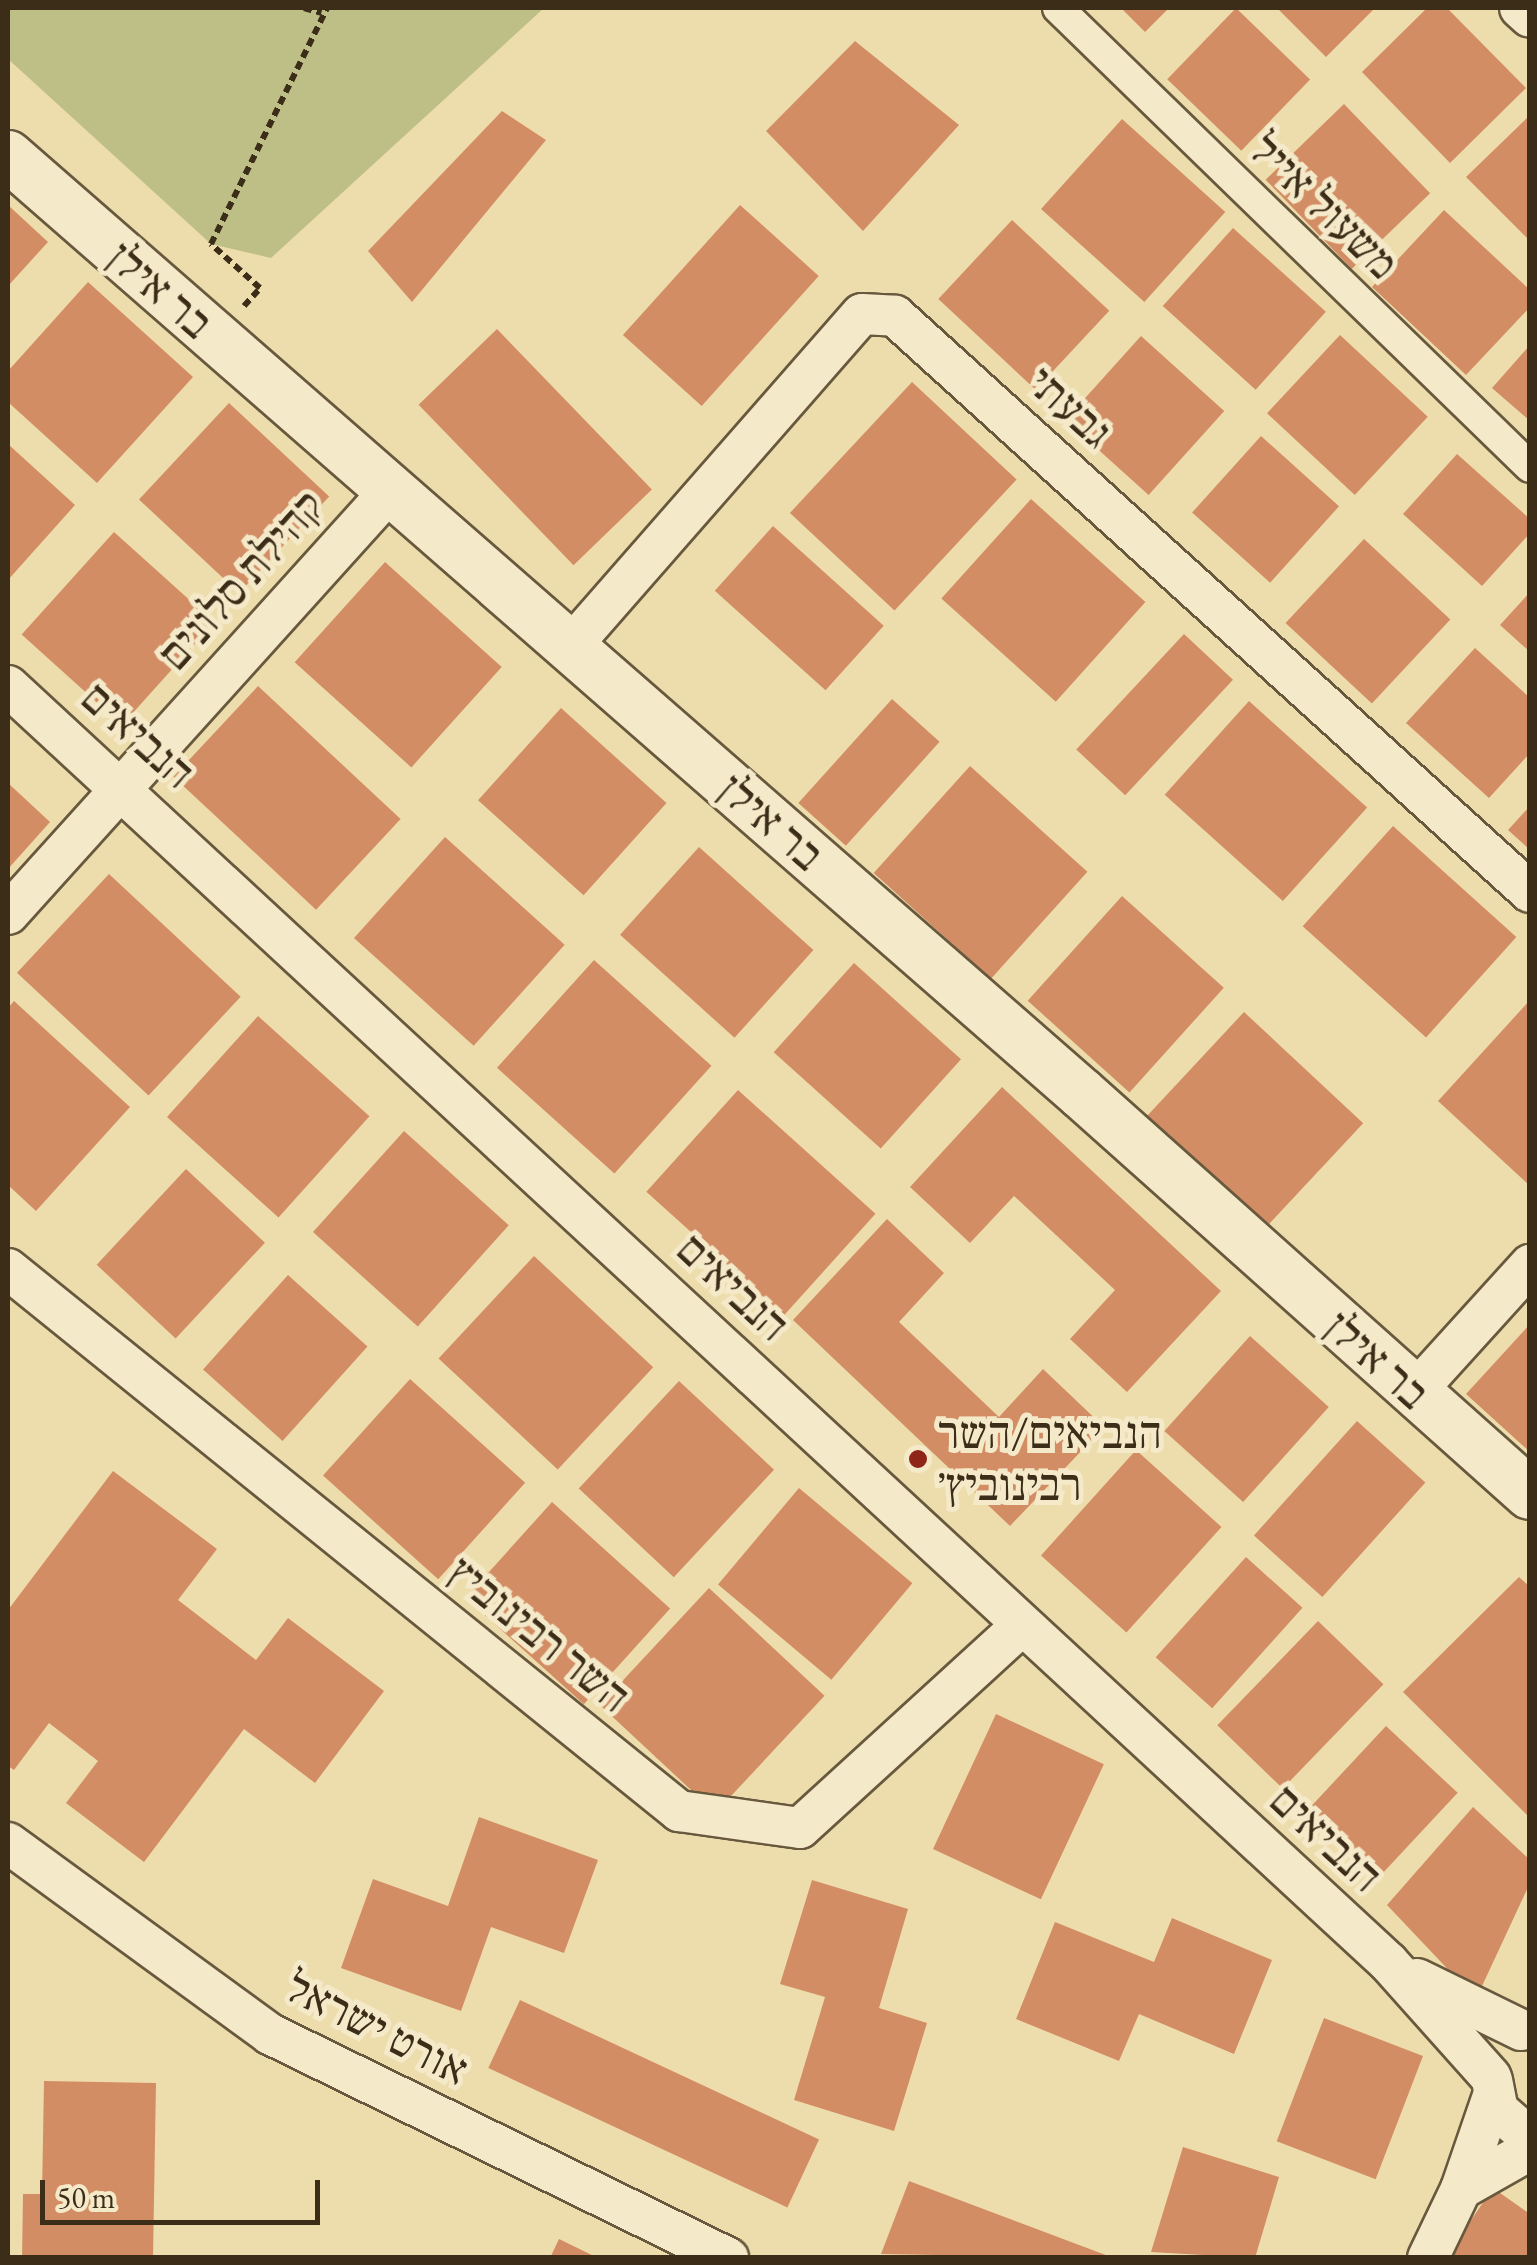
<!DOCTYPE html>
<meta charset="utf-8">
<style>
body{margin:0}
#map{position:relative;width:1537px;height:2265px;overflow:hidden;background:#eeddac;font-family:"EB Garamond","Frank Ruhl Libre",serif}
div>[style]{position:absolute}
.green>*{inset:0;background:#bebf86}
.building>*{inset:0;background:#d38d64;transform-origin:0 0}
.path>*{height:6px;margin-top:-3px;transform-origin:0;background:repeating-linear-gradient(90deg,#3c2d19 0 8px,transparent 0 13px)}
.roads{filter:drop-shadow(2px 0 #68593e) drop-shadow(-2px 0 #68593e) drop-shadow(0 2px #68593e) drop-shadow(0 -2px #68593e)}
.pedestrian>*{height:30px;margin:-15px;padding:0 15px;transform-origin:15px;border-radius:15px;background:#f4e9c9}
.minor>*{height:40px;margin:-20px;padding:0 20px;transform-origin:20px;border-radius:20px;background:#f4e9c9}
.tertiary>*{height:50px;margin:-25px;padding:0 25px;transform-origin:25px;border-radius:25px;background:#f4e9c9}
.dots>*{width:28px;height:28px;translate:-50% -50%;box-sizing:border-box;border:5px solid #f4e9c9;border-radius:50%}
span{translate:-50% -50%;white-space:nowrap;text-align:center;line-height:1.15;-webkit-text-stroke:10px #f4e9c9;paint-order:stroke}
.street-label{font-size:45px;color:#3c2d19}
.poi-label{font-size:45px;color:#3c2d19}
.left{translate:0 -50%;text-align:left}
.frame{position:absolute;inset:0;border:10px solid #3c2d19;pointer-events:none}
.scale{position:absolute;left:40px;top:2180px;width:280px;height:45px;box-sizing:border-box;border:5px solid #3c2d19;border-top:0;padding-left:12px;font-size:30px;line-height:35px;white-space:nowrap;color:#3c2d19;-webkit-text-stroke:8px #f4e9c9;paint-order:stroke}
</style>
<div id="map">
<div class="green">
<i style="clip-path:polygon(8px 8px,544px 8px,271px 258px,211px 244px,8px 59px)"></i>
</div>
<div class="building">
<i style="clip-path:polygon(1121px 8px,1169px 8px,1145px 32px)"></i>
<i style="left:1236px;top:8px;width:103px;height:99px;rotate:44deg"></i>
<i style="clip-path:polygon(1277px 8px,1375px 8px,1326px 57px)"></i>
<i style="clip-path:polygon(1427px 8px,1447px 8px,1526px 88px,1450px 163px,1362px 72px)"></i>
<i style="clip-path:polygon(855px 41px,959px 125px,863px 231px,766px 131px)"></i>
<i style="left:1344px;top:104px;width:124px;height:109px;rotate:46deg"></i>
<i style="clip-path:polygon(502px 111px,546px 140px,412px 302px,368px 251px)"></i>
<i style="clip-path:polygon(1530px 115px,1530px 241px,1466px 177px)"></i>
<i style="left:1122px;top:119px;width:139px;height:121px;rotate:42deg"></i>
<i style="clip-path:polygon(8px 205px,48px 242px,8px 286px)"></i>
<i style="left:740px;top:205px;width:106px;height:175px;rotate:42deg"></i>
<i style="clip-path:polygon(1444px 210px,1530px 290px,1530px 307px,1466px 375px,1372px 287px)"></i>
<i style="left:1012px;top:220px;width:133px;height:108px;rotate:43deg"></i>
<i style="left:1233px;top:228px;width:125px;height:105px;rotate:42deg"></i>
<i style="clip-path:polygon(88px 282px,193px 377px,97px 483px,8px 402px,8px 371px)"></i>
<i style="left:497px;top:329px;width:223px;height:109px;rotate:46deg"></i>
<i style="left:1340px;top:335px;width:120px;height:107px;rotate:43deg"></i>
<i style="left:1141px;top:336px;width:112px;height:113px;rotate:42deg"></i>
<i style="clip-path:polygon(1530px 345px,1530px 421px,1492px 388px)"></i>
<i style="left:912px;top:382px;width:143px;height:179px;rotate:43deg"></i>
<i style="left:229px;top:403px;width:137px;height:132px;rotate:43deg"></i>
<i style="left:1261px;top:436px;width:105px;height:103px;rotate:42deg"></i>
<i style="clip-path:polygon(8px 444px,75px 505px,8px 580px)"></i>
<i style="clip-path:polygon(1457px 454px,1530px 519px,1530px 533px,1482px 586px,1403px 514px)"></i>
<i style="left:1031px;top:499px;width:154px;height:134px;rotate:42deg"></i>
<i style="left:773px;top:526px;width:149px;height:87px;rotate:42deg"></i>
<i style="left:114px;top:532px;width:135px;height:138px;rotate:42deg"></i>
<i style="left:1364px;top:539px;width:118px;height:115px;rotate:43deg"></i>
<i style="left:385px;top:562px;width:157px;height:135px;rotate:42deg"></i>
<i style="clip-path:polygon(1530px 592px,1530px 652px,1500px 625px)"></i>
<i style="left:1184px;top:634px;width:67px;height:158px;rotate:43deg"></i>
<i style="clip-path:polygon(1475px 648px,1530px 698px,1530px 753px,1489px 798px,1406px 723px)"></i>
<i style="left:258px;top:686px;width:195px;height:124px;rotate:43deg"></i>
<i style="left:892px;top:699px;width:64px;height:140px;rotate:42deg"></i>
<i style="left:1249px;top:701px;width:159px;height:126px;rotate:42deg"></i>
<i style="left:561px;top:708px;width:142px;height:124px;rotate:42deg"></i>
<i style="left:970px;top:766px;width:158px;height:144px;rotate:42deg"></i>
<i style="clip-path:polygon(8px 783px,50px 822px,8px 869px)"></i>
<i style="clip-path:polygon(1530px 806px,1530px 850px,1508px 830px)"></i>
<i style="left:1393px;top:826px;width:166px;height:135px;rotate:42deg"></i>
<i style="left:445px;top:837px;width:161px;height:136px;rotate:42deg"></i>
<i style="left:699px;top:847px;width:154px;height:118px;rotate:42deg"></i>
<i style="left:109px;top:874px;width:180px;height:135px;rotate:43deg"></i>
<i style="left:1122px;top:896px;width:137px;height:141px;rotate:42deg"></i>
<i style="left:594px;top:960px;width:158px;height:145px;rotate:42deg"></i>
<i style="left:854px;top:963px;width:144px;height:120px;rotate:42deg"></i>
<i style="clip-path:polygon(1530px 1000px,1530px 1186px,1438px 1101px)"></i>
<i style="clip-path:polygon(14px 1001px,130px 1107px,36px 1211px,8px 1185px,8px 1008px)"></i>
<i style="left:1244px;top:1012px;width:163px;height:148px;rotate:43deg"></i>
<i style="left:258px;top:1016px;width:150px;height:136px;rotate:42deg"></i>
<i style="clip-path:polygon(1002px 1087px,1221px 1291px,1127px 1392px,1070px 1339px,1115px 1290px,1014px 1196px,970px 1243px,910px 1187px)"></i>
<i style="left:738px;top:1090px;width:185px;height:137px;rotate:42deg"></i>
<i style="left:404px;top:1131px;width:141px;height:136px;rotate:42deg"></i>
<i style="left:186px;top:1169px;width:108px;height:131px;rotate:43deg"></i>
<i style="clip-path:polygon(887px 1219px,944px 1273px,899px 1322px,999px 1417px,1043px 1369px,1104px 1427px,1010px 1526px,793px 1320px)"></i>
<i style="left:534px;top:1256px;width:163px;height:140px;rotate:43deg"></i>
<i style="left:288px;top:1275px;width:107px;height:127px;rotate:42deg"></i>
<i style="clip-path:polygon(1530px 1324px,1530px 1452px,1466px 1394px)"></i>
<i style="left:1250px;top:1336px;width:106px;height:128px;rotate:42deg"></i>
<i style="left:410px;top:1379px;width:155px;height:130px;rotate:42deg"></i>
<i style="left:679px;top:1381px;width:130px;height:147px;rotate:43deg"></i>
<i style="left:1357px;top:1421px;width:92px;height:154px;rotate:42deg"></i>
<i style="left:1136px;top:1450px;width:115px;height:142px;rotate:42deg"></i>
<i style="clip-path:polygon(113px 1471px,217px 1549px,178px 1600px,256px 1660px,288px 1618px,384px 1691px,315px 1783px,244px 1729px,144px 1862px,66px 1803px,98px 1761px,49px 1723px,14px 1770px,8px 1766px,8px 1610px)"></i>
<i style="left:799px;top:1488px;width:148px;height:126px;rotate:40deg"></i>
<i style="left:552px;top:1502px;width:159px;height:129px;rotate:42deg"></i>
<i style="left:1246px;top:1557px;width:76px;height:135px;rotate:42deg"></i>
<i style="clip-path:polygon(1519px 1577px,1530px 1587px,1530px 1818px,1403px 1692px)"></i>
<i style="left:709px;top:1588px;width:158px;height:160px;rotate:43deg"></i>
<i style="left:1318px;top:1621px;width:91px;height:145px;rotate:44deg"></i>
<i style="left:996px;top:1714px;width:119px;height:149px;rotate:25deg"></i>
<i style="left:1386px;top:1726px;width:98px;height:122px;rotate:43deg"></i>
<i style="clip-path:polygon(1473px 1807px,1530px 1860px,1530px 1883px,1476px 1999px,1387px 1905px)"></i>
<i style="clip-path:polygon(479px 1817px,598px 1860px,564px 1953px,491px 1927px,461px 2011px,341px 1968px,373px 1879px,448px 1906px)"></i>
<i style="clip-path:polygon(812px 1880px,908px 1909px,879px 2008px,927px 2023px,894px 2131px,794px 2100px,825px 1997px,780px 1984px)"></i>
<i style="clip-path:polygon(1172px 1918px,1272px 1960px,1234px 2054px,1139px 2014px,1119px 2061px,1016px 2019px,1055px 1922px,1154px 1962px)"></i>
<i style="left:520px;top:2000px;width:330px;height:75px;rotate:25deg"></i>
<i style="left:1324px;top:2018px;width:106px;height:132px;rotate:21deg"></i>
<i style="clip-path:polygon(44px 2081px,156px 2083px,153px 2258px,22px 2258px,23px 2194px,42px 2194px)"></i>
<i style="clip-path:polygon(1183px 2147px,1279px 2177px,1255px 2258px,1151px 2252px)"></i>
<i style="clip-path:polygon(909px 2181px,1111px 2257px,1111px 2258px,881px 2254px)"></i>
<i style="clip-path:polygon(1493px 2188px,1530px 2214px,1530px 2258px,1445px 2258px)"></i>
<i style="clip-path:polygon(559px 2239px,598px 2258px,550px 2258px)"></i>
</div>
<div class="path">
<i style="left:304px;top:8px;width:18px;rotate:16deg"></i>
<i style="left:244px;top:306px;width:24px;rotate:-48deg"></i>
<i style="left:260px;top:288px;width:66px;rotate:-138.1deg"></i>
<i style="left:211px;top:244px;width:263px;rotate:-63.8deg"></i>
</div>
<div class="roads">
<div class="pedestrian">
<i style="left:1058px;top:8px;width:658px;rotate:44.2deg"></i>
</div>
<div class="minor">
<i style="left:1520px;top:8px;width:13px;rotate:42deg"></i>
<i style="left:571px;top:646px;width:441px;rotate:-48.8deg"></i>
<i style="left:862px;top:314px;width:33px;rotate:3deg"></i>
<i style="left:895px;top:316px;width:857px;rotate:42.21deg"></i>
<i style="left:8px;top:686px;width:1880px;rotate:42.76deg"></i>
<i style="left:1388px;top:1962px;width:154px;rotate:48.2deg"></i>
<i style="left:8px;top:914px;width:569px;rotate:-47.92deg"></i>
<i style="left:8px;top:1269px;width:863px;rotate:38.93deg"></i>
<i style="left:679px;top:1811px;width:122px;rotate:8deg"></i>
<i style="left:800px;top:1828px;width:301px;rotate:-42.4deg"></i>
<i style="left:1414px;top:1393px;width:173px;rotate:-47.8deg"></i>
<i style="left:8px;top:1843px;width:324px;rotate:36.1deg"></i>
<i style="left:270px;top:2034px;width:510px;rotate:26.06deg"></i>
<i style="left:1417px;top:1979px;width:116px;rotate:26.1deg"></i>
<i style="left:1492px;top:2080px;width:31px;rotate:79deg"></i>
<i style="left:1498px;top:2110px;width:43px;rotate:41.2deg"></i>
<i style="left:1461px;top:2189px;width:79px;rotate:-29.5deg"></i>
<i style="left:1428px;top:2258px;width:76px;rotate:-64.4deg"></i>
<i style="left:1461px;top:2189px;width:98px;rotate:-71deg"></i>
</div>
<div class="tertiary">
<i style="left:8px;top:156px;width:1425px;rotate:41.13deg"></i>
<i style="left:1081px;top:1093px;width:602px;rotate:41.77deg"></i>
</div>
</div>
<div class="dots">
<i style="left:918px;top:1459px;background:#8f2418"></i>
</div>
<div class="street-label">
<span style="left:1324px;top:206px;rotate:44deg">משעול אייל</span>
<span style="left:160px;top:290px;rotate:41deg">בר אילן</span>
<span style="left:1070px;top:407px;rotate:42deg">גבעתי</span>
<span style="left:241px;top:580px;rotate:-48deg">קהילת סלונים</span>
<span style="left:138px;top:735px;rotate:42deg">הנביאים</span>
<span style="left:771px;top:822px;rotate:41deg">בר אילן</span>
<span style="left:733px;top:1287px;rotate:43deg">הנביאים</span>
<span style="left:1377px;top:1360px;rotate:42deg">בר אילן</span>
<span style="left:539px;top:1634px;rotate:39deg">השר רבינוביץ</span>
<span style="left:1326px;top:1838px;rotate:43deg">הנביאים</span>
<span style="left:377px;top:2028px;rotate:27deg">אורט ישראל</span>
</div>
<div class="poi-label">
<span class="left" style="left:938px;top:1459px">הנביאים/השר<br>רבינוביץ׳</span>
</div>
<div class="frame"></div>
<div class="scale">50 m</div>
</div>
